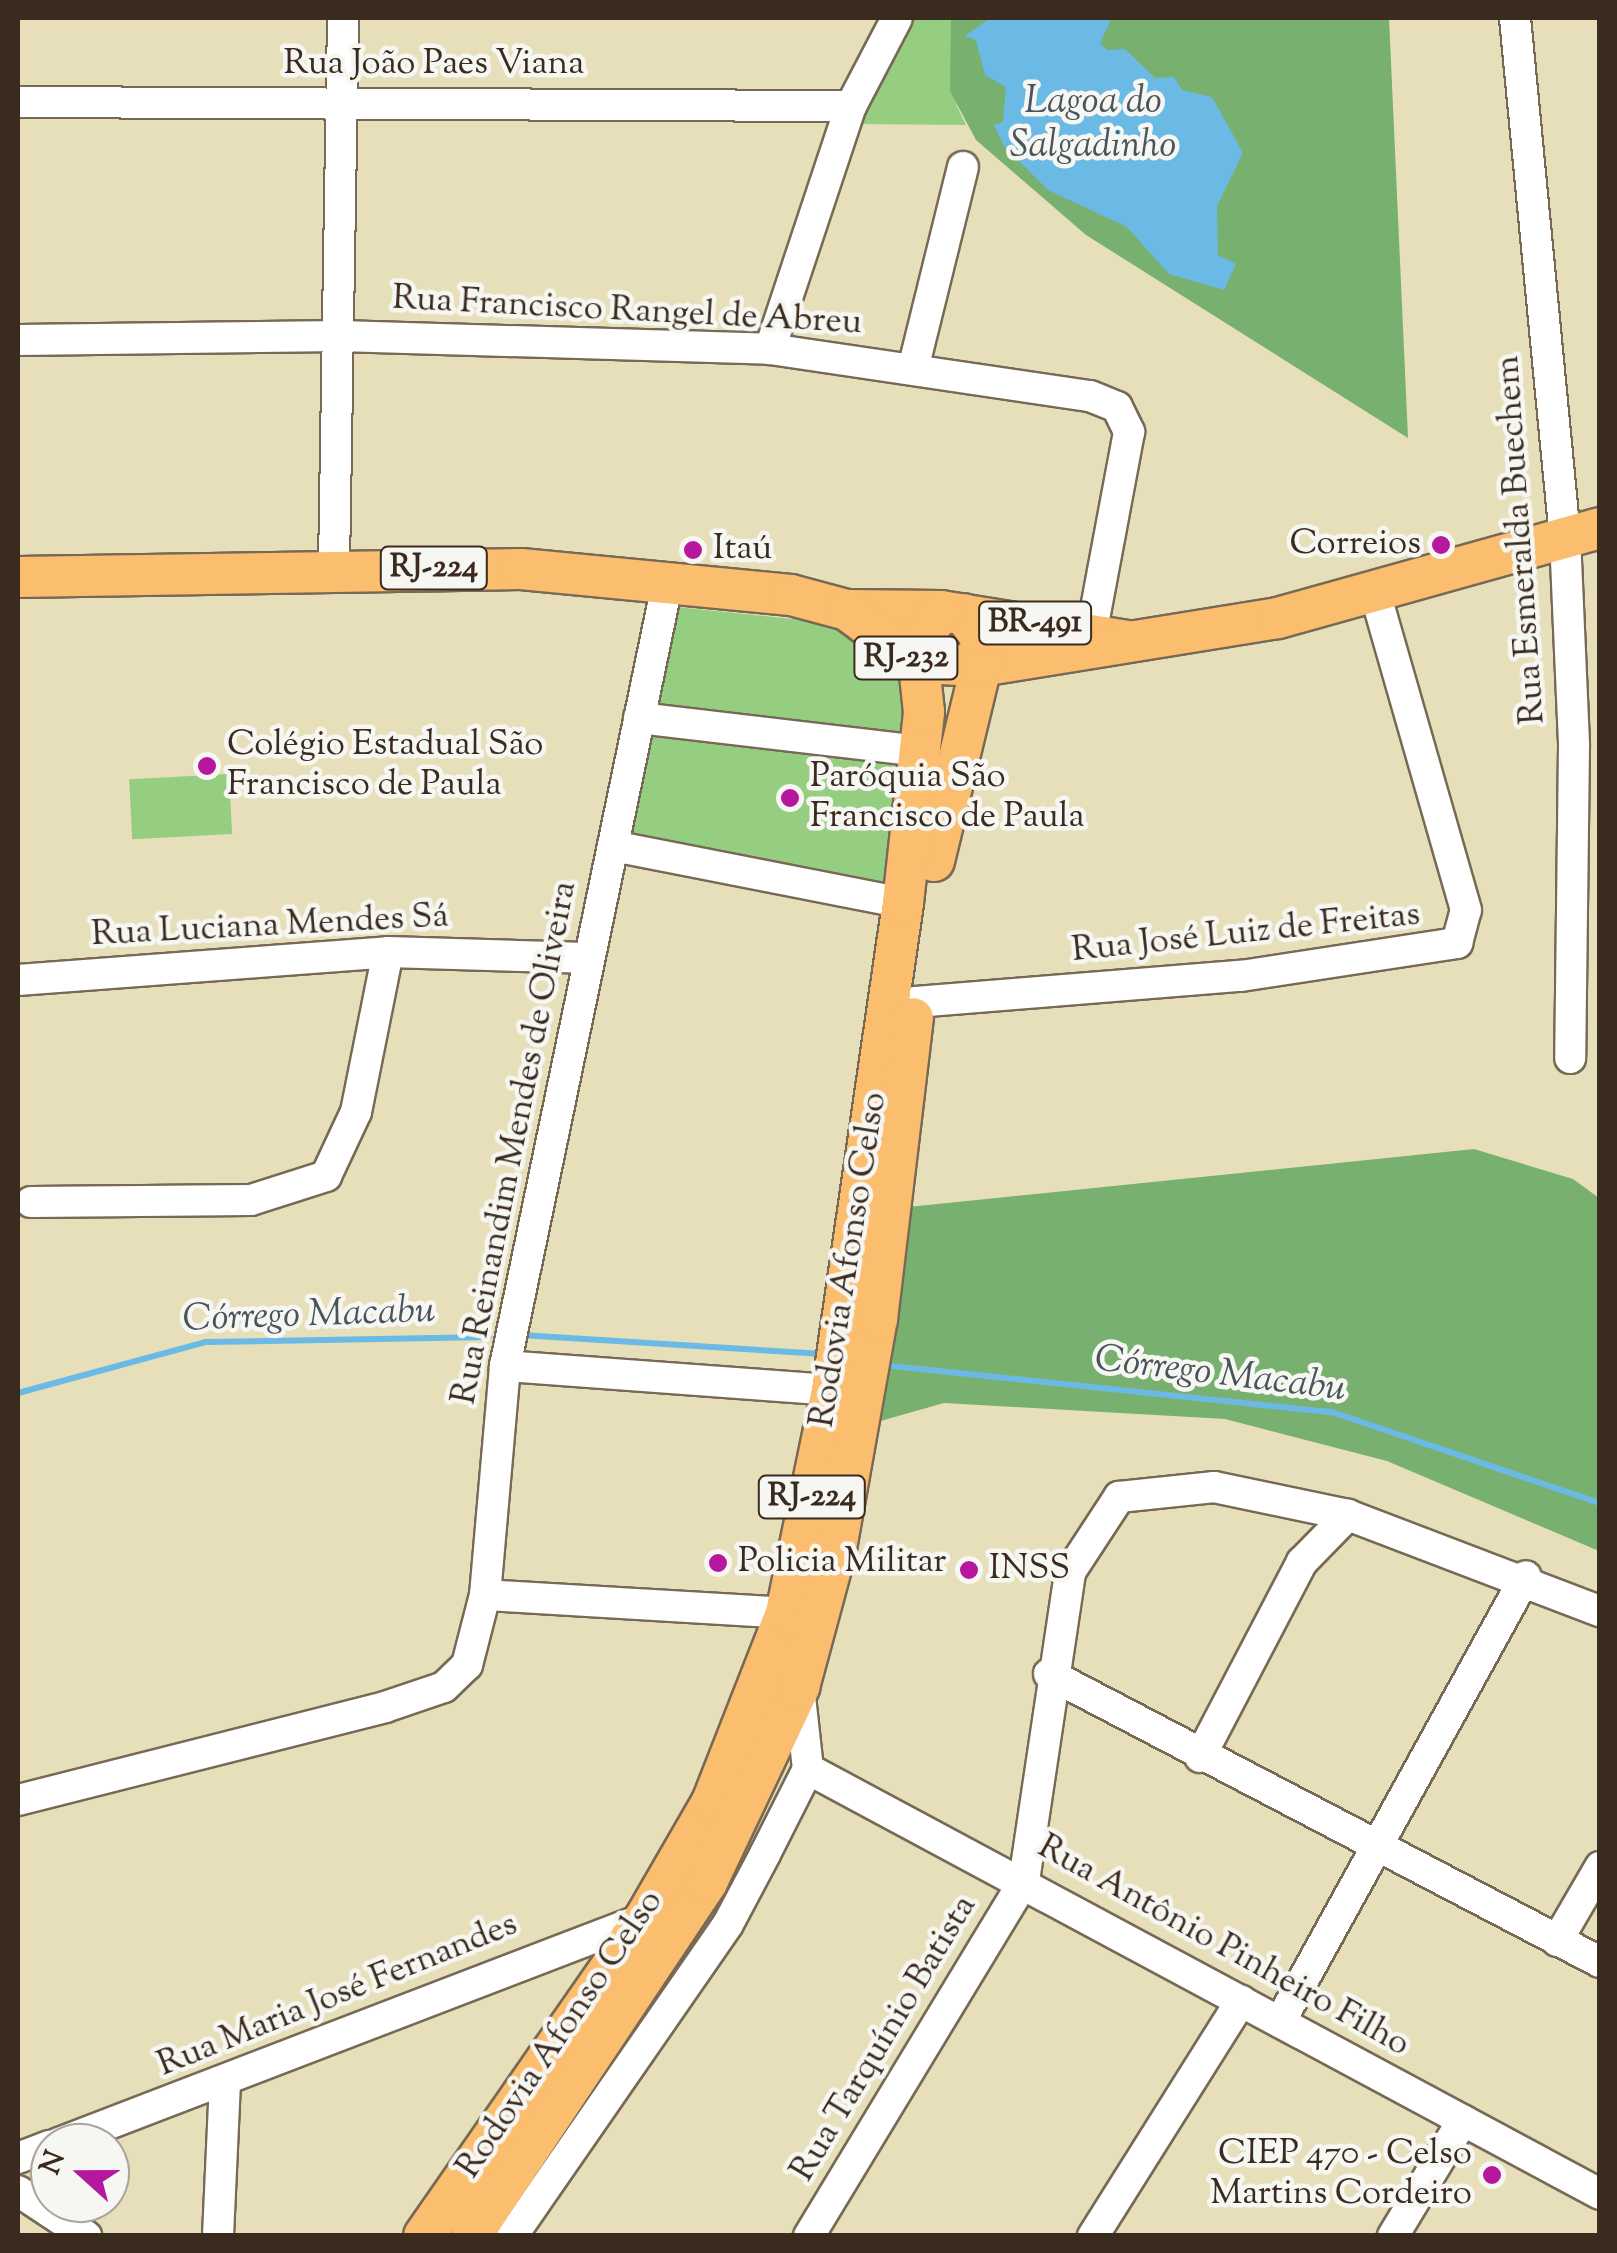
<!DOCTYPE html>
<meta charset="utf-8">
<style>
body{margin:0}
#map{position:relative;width:1617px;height:2253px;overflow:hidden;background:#e7dfba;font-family:"Sorts Mill Goudy",serif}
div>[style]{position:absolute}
.green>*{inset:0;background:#96ce81;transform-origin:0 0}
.forest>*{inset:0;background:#78b16f}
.water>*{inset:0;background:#6bb9e5}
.stream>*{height:6px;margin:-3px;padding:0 3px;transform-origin:3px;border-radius:3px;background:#6bb9e5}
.roads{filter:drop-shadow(2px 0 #776955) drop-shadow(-2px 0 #776955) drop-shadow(0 2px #776955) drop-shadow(0 -2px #776955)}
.minor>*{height:30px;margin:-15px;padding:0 15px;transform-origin:15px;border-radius:15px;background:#fff}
.major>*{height:40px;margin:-20px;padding:0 20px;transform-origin:20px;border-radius:20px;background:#fbbd6e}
.dots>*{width:28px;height:28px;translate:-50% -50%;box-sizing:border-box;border:5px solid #f6f6f2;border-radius:50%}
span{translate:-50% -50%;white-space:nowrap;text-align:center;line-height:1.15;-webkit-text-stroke:9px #f6f6f2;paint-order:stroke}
.shield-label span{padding:2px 8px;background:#f6f6f2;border:2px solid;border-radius:8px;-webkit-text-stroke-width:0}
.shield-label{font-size:32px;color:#3b2a1e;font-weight:700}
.street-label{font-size:35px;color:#3b2a1e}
.poi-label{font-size:35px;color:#3b2a1e}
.right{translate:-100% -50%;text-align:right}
.left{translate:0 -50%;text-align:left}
.water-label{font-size:38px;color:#49555a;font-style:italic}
.frame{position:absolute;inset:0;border:20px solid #3b2a1e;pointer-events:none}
.north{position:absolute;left:30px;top:2123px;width:100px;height:100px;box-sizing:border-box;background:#f6f6f2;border:2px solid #aba49d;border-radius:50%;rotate:291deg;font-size:28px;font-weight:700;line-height:40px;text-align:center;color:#3b2a1e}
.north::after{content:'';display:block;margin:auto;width:35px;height:45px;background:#b5179e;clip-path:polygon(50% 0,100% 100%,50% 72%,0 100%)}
</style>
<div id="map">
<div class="green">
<i style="clip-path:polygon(904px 18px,952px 18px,956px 104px,966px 125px,857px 124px)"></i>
<i style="clip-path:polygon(677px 607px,821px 622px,850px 631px,899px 669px,915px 735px,882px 891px,625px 839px)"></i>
<i style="left:229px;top:774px;width:60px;height:100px;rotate:87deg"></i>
</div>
<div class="forest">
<i style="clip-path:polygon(951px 18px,1389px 18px,1408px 438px,1086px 235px,976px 140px,950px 91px)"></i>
<i style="clip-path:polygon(1474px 1149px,1573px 1179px,1599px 1198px,1599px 1551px,1387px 1461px,1225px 1419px,944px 1403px,870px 1424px,908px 1207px)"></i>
</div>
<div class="water">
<i style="clip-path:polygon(990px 18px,1112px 18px,1100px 43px,1107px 50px,1125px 49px,1155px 78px,1174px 77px,1182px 90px,1212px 97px,1243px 153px,1217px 206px,1218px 255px,1236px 264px,1224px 290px,1169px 274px,1127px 227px,1048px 190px,1004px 146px,994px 125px,1003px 122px,1006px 87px,985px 75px,976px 40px,965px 36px)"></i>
</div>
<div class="stream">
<i style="left:521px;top:1335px;width:299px;rotate:3.6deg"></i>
<i style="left:882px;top:1365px;width:452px;rotate:6deg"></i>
<i style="left:1332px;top:1412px;width:283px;rotate:18.8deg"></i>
<i style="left:18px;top:1393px;width:195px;rotate:-15.2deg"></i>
<i style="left:206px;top:1342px;width:283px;rotate:-1deg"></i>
</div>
<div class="roads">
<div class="minor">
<i style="left:1515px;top:18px;width:521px;rotate:84.5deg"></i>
<i style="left:1565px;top:537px;width:209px;rotate:87.5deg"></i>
<i style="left:1574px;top:746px;width:312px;rotate:90.7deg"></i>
<i style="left:18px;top:102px;width:833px;rotate:0.28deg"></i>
<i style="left:18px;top:340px;width:322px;rotate:-0.7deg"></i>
<i style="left:340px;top:336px;width:430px;rotate:1.7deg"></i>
<i style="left:770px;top:349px;width:323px;rotate:8.4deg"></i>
<i style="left:1090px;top:396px;width:29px;rotate:22deg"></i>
<i style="left:1117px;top:407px;width:28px;rotate:64deg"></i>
<i style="left:1129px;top:432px;width:201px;rotate:100.6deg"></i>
<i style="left:770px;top:349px;width:256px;rotate:-71.6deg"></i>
<i style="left:851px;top:106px;width:99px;rotate:-62.4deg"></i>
<i style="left:914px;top:365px;width:204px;rotate:-76.1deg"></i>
<i style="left:334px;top:566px;width:548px;rotate:-89.06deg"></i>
<i style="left:639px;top:718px;width:284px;rotate:6.7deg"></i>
<i style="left:613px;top:846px;width:296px;rotate:11.1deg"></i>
<i style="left:18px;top:980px;width:371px;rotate:-4.3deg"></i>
<i style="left:388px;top:952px;width:198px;rotate:1.7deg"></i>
<i style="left:915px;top:1002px;width:327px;rotate:-4.6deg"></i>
<i style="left:1241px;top:976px;width:219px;rotate:-8.7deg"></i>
<i style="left:1457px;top:943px;width:34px;rotate:-75deg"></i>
<i style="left:1466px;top:910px;width:330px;rotate:-106deg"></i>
<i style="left:31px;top:1202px;width:220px;rotate:-0.5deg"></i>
<i style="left:251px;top:1200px;width:79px;rotate:-17.7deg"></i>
<i style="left:326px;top:1176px;width:71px;rotate:-64.9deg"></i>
<i style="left:356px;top:1112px;width:163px;rotate:-78.7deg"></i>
<i style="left:505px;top:1366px;width:328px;rotate:4.2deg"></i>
<i style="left:485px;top:1595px;width:302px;rotate:3.4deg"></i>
<i style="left:1049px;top:1674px;width:622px;rotate:27.6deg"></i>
<i style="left:1200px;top:1757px;width:220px;rotate:-62.4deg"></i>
<i style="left:1302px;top:1562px;width:66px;rotate:-45.6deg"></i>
<i style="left:808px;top:1769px;width:899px;rotate:28.22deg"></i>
<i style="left:18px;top:1800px;width:379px;rotate:-14.2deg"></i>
<i style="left:385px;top:1707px;width:62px;rotate:-18.7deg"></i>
<i style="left:444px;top:1687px;width:32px;rotate:-44deg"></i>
<i style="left:467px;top:1665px;width:72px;rotate:-75.6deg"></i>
<i style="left:485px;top:1595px;width:230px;rotate:-85deg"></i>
<i style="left:505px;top:1366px;width:798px;rotate:-78.28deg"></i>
<i style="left:1557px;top:1941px;width:86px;rotate:-59.8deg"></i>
<i style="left:1280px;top:2022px;width:509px;rotate:-61.12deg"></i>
<i style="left:59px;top:2143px;width:628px;rotate:-21deg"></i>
<i style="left:18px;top:2158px;width:34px;rotate:-21deg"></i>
<i style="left:18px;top:2191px;width:82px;rotate:33.5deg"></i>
<i style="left:218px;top:2236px;width:153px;rotate:-87.4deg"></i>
<i style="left:512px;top:2236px;width:379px;rotate:-55.3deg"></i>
<i style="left:728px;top:1924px;width:79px;rotate:-62.1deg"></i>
<i style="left:765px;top:1854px;width:95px;rotate:-63.2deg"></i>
<i style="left:808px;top:1769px;width:82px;rotate:-96.3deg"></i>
<i style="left:809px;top:2236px;width:415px;rotate:-58.8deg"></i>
<i style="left:1024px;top:1881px;width:312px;rotate:-81.5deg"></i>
<i style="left:1070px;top:1572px;width:90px;rotate:-56.8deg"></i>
<i style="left:1119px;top:1497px;width:96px;rotate:-6deg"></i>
<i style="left:1214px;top:1487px;width:137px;rotate:11.8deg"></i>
<i style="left:1348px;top:1515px;width:270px;rotate:20.9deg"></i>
<i style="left:1093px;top:2236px;width:278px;rotate:-57.8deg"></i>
<i style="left:1393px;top:2236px;width:135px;rotate:-58.9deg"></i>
</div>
<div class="major">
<i style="left:18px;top:577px;width:503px;rotate:-0.91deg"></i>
<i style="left:521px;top:569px;width:271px;rotate:5.5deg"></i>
<i style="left:791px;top:595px;width:58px;rotate:15deg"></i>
<i style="left:847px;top:610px;width:94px;rotate:0.6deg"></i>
<i style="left:941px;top:611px;width:189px;rotate:9.1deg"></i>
<i style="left:847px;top:610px;width:89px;rotate:36.7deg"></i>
<i style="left:918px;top:663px;width:63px;rotate:2.7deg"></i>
<i style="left:981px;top:666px;width:301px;rotate:-9.2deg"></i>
<i style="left:1278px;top:618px;width:334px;rotate:-15.6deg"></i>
<i style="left:934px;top:861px;width:201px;rotate:-76.4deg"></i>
<i style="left:981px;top:666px;width:30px;rotate:-92deg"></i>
<i style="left:980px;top:636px;width:27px;rotate:-126deg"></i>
<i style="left:424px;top:2236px;width:387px;rotate:-55.2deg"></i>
<i style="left:645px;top:1918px;width:134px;rotate:-60deg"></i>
<i style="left:712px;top:1802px;width:203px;rotate:-68.6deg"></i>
<i style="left:786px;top:1613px;width:228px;rotate:-78.3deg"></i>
<i style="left:832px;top:1390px;width:492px;rotate:-81.7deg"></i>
<i style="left:903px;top:903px;width:192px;rotate:-83.7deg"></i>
<i style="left:924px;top:712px;width:66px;rotate:-96.1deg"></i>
<i style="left:917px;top:646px;width:42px;rotate:-55.6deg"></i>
<i style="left:471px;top:2236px;width:425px;rotate:-56.3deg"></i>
<i style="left:707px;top:1882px;width:216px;rotate:-64.7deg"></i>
<i style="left:799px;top:1687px;width:138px;rotate:-74.9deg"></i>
<i style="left:835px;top:1554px;width:239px;rotate:-79.9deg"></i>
<i style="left:877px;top:1319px;width:303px;rotate:-83.2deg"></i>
</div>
</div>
<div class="dots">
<i style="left:1441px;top:545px;background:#b5179e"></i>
<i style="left:693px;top:550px;background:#b5179e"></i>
<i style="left:207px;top:766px;background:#b5179e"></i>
<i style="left:790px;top:798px;background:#b5179e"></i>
<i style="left:718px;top:1563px;background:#b5179e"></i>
<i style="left:969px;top:1570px;background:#b5179e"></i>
<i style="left:1492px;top:2175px;background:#b5179e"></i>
</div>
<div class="shield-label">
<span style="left:434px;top:568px">RJ-224</span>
<span style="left:1035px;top:623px">BR-491</span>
<span style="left:906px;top:658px">RJ-232</span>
<span style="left:812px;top:1497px">RJ-224</span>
</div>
<div class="street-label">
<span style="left:434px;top:65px">Rua João Paes Viana</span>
<span style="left:627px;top:312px;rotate:3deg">Rua Francisco Rangel de Abreu</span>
<span style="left:1522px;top:540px;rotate:-94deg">Rua Esmeralda Buechem</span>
<span style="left:270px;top:927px;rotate:-3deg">Rua Luciana Mendes Sá</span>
<span style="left:1246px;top:934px;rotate:-6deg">Rua José Luiz de Freitas</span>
<span style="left:516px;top:1143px;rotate:-79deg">Rua Reinandim Mendes de Oliveira</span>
<span style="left:850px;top:1260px;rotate:-81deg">Rodovia Afonso Celso</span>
<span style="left:1223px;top:1947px;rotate:29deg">Rua Antônio Pinheiro Filho</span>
<span style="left:338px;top:1996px;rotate:-22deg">Rua Maria José Fernandes</span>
<span style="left:561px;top:2035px;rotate:-56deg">Rodovia Afonso Celso</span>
<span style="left:885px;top:2039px;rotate:-59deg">Rua Tarquínio Batista</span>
</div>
<div class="poi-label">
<span class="right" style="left:1421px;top:545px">Correios</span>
<span class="left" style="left:713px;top:550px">Itaú</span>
<span class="left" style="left:227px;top:766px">Colégio Estadual São<br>Francisco de Paula</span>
<span class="left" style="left:810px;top:798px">Paróquia São<br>Francisco de Paula</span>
<span class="left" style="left:738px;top:1563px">Policia Militar</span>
<span class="left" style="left:989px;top:1570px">INSS</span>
<span class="right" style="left:1472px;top:2175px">CIEP 470 - Celso<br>Martins Cordeiro</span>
</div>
<div class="water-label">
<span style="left:1093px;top:126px">Lagoa do<br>Salgadinho</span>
<span style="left:309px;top:1317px;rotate:-2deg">Córrego Macabu</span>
<span style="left:1220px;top:1376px;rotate:7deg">Córrego Macabu</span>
</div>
<div class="frame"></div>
<div class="north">N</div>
</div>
